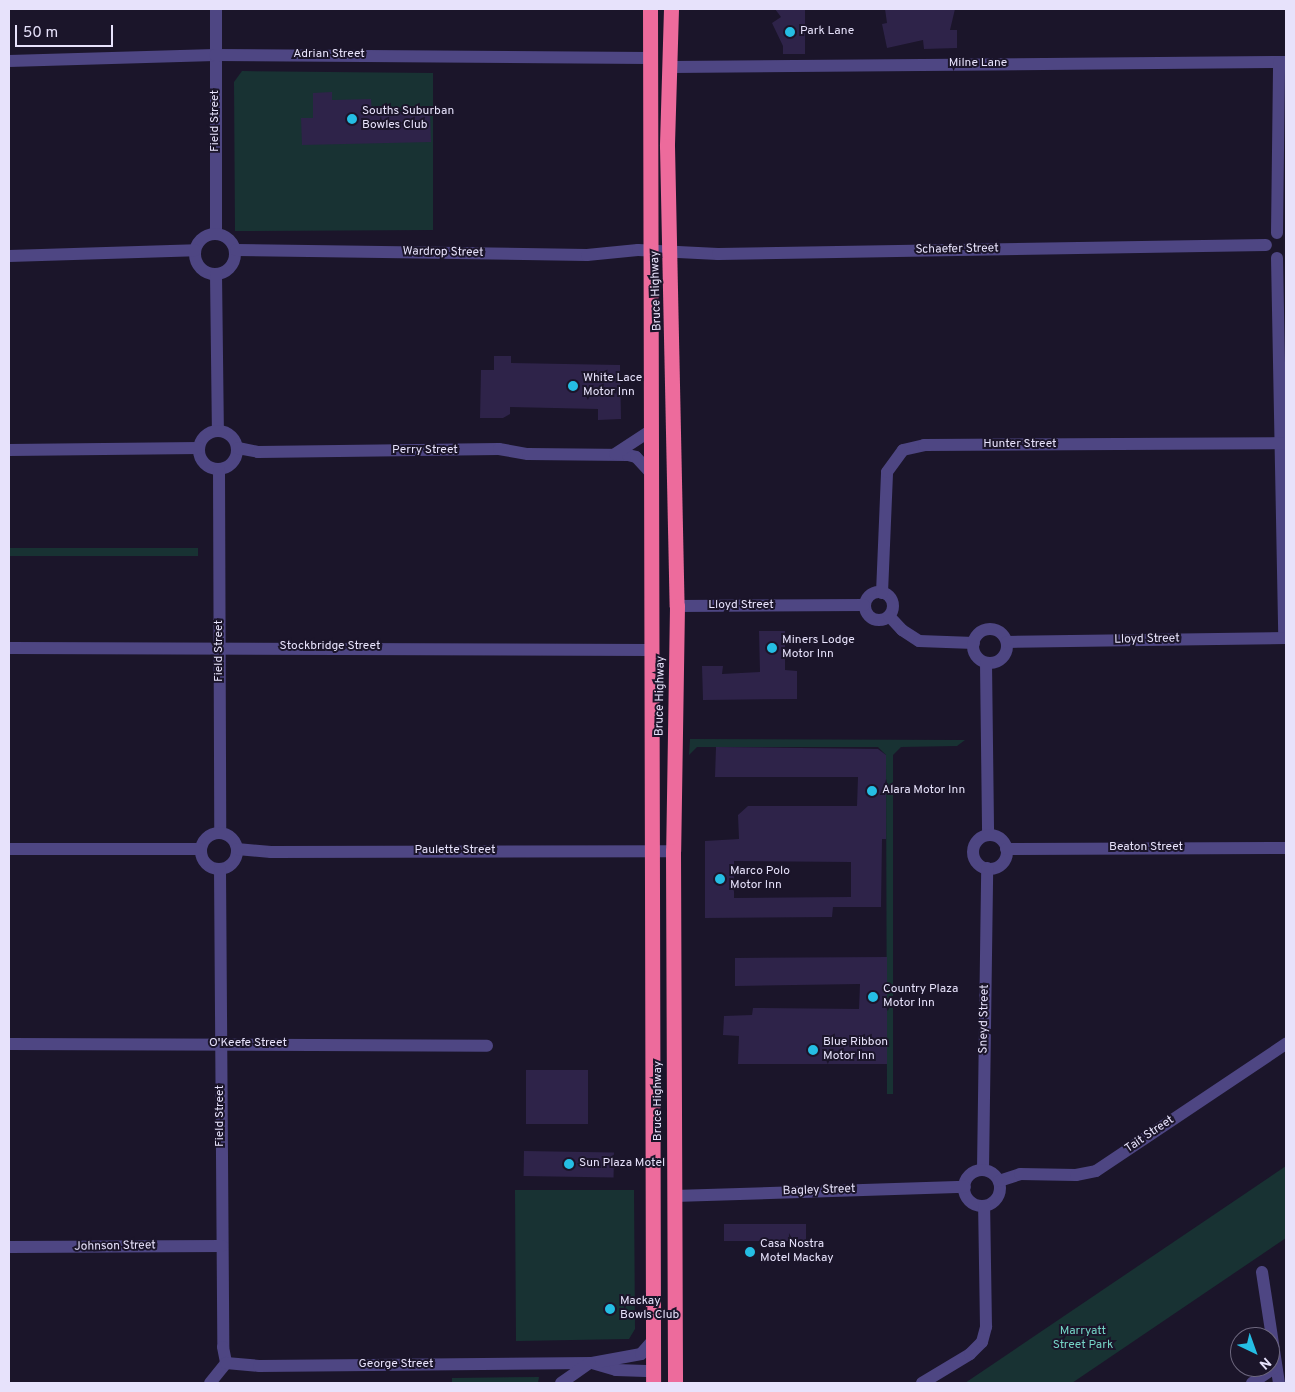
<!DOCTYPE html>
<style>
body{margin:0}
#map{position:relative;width:1295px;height:1392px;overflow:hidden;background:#1b152a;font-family:Overpass,sans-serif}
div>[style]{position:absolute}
.green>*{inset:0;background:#183233;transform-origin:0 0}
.building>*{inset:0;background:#2e2349;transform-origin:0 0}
.minor>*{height:12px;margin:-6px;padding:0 6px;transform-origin:6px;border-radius:6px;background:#4e4683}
.minor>.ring{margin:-6px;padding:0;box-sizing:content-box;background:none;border:12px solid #4e4683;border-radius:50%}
.highway>*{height:15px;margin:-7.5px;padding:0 7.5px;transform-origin:7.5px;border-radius:7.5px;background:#ed6b9c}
.dots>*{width:14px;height:14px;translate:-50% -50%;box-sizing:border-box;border:2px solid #1b152a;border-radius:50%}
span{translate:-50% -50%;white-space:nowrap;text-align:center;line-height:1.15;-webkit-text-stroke:4px #1b152a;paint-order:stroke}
.poi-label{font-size:12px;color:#e7e2fb}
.left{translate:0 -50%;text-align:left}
.street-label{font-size:12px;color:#e7e2fb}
.park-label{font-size:12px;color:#75d4c6}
.frame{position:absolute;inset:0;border:10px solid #e7e2fb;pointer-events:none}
.north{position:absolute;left:1230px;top:1327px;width:50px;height:50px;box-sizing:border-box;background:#1b152a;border:1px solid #6d677e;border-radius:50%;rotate:138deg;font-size:14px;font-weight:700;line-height:20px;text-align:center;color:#e7e2fb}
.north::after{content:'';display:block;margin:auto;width:18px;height:22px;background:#25bee4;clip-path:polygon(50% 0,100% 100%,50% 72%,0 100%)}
.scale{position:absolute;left:15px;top:25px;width:98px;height:22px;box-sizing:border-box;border:2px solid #e7e2fb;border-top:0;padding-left:6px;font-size:15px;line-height:18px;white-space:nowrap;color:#e7e2fb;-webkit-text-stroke:4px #1b152a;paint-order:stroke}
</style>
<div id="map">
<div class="green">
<i style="clip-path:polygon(242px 71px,433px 73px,433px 230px,235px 231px,234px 82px)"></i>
<i style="left:198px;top:548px;width:8px;height:189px;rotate:90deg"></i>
<i style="clip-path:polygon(690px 739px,965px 740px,957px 746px,901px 747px,893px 755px,893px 1094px,887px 1094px,886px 755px,878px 747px,697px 747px,689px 755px)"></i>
<i style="clip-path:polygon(1286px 1166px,1286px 1238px,1072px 1383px,965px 1383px)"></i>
<i style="clip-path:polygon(515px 1190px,634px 1190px,635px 1329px,629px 1339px,516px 1341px)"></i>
<i style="clip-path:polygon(539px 1377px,538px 1383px,452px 1383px,452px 1378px)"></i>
</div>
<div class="building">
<i style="clip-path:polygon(775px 9px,805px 9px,805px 54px,783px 54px,783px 46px,772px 23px,781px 17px)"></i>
<i style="clip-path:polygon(885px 9px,955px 9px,950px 30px,957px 30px,957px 48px,924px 49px,923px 40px,887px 48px,882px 24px,887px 23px)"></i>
<i style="clip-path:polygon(332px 92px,332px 100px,371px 99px,372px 112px,430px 111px,431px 142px,302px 145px,301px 118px,313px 118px,313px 93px)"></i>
<i style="clip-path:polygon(494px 356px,511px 356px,511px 363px,620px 365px,621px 419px,598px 420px,598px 409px,510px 407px,510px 414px,503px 418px,480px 418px,481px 370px,494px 370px)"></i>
<i style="clip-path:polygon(759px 631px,785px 631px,785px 670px,797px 671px,797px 699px,703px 700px,702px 666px,723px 666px,722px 674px,760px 672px)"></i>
<i style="clip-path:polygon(evenodd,716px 747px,878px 749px,886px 755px,886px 839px,882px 839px,881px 907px,833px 907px,832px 917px,705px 918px,705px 841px,739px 839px,738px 815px,748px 806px,857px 806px,858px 777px,715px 777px,716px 747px,734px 861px,851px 862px,851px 897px,734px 898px,734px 861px)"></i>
<i style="clip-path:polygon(887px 957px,887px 1064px,738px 1064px,739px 1036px,723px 1035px,724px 1016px,752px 1015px,753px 1008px,859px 1009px,860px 984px,735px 986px,735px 958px)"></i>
<i style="left:588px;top:1070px;width:54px;height:62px;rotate:90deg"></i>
<i style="left:524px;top:1151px;width:90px;height:25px;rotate:1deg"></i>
<i style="left:724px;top:1224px;width:82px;height:17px"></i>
</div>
<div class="minor">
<i style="left:216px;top:9px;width:224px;rotate:90deg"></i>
<i style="left:9px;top:61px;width:206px;rotate:-1.7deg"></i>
<i style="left:215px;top:55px;width:434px;rotate:0.4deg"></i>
<i style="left:671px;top:67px;width:615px;rotate:-0.47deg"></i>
<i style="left:1277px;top:233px;width:171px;rotate:-89.3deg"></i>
<i class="ring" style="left:195px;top:234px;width:28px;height:28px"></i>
<i style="left:236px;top:250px;width:351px;rotate:0.8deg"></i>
<i style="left:587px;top:255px;width:51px;rotate:-5.6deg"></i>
<i style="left:638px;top:250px;width:80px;rotate:2.9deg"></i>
<i style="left:718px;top:254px;width:548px;rotate:-0.94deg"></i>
<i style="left:9px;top:256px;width:186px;rotate:-1.8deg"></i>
<i style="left:1277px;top:258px;width:380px;rotate:88.9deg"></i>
<i style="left:216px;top:274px;width:157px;rotate:89.3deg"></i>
<i class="ring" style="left:199px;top:431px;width:26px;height:26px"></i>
<i style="left:238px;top:448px;width:20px;rotate:11deg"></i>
<i style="left:258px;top:452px;width:241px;rotate:-0.7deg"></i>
<i style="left:499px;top:449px;width:29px;rotate:10deg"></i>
<i style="left:528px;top:454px;width:100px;rotate:0.6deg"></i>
<i style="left:628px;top:455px;width:8px;rotate:14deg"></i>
<i style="left:636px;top:457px;width:21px;rotate:47deg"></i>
<i style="left:9px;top:450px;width:190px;rotate:-0.6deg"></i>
<i style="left:615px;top:454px;width:42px;rotate:-33.3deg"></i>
<i style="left:219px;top:470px;width:362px;rotate:89.8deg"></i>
<i class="ring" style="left:865px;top:592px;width:16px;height:16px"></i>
<i style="left:882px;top:593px;width:121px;rotate:-87.6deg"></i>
<i style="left:887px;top:472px;width:27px;rotate:-54deg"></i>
<i style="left:903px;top:450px;width:22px;rotate:-13deg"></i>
<i style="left:924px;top:445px;width:362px;rotate:-0.3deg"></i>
<i style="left:677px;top:606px;width:187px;rotate:-0.3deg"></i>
<i style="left:889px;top:616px;width:19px;rotate:47deg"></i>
<i style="left:902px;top:630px;width:20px;rotate:33deg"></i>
<i style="left:919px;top:641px;width:55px;rotate:2.1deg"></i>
<i class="ring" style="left:973px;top:629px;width:22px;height:22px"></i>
<i style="left:1007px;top:642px;width:279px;rotate:-0.8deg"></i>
<i style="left:9px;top:648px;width:642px;rotate:0.18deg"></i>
<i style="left:986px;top:663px;width:172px;rotate:89.3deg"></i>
<i class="ring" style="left:201px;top:833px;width:24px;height:24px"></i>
<i class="ring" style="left:973px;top:835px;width:22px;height:22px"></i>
<i style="left:9px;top:849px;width:191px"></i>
<i style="left:237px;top:849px;width:34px;rotate:5deg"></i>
<i style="left:271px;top:852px;width:402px;rotate:-0.1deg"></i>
<i style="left:1006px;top:849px;width:280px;rotate:-0.2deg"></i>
<i style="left:220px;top:869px;width:478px;rotate:89.6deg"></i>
<i style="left:223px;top:1347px;width:16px;rotate:79deg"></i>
<i style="left:9px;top:1044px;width:478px;rotate:0.2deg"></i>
<i style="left:983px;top:1170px;width:302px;rotate:-89.2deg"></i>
<i class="ring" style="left:964px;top:1170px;width:24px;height:24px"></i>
<i style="left:999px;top:1181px;width:22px;rotate:-18deg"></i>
<i style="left:1020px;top:1174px;width:56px;rotate:1deg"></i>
<i style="left:1076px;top:1175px;width:20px;rotate:-11deg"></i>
<i style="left:1096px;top:1171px;width:229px;rotate:-33.8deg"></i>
<i style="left:674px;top:1196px;width:291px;rotate:-1.8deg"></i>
<i style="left:9px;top:1247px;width:213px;rotate:-0.3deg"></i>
<i style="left:1262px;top:1272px;width:112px;rotate:81.3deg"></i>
<i style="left:592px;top:1363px;width:25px;rotate:16deg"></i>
<i style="left:616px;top:1370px;width:37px;rotate:2deg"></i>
<i style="left:210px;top:1383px;width:26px;rotate:-51deg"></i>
<i style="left:226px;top:1363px;width:33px;rotate:5deg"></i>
<i style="left:259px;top:1366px;width:333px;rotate:-0.5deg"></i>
<i style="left:592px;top:1363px;width:50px;rotate:-10.4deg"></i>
<i style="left:641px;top:1354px;width:18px;rotate:-49deg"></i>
<i style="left:561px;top:1383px;width:35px;rotate:-35deg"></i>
<i style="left:922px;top:1383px;width:56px;rotate:-31.1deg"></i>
<i style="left:970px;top:1354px;width:17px;rotate:-45deg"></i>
<i style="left:982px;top:1342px;width:16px;rotate:-75deg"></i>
<i style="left:986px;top:1327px;width:121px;rotate:-90.9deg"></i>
<i style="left:1252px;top:1383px;width:29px;rotate:-34deg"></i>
</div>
<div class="highway">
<i style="left:650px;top:9px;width:1374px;rotate:89.87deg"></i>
<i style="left:671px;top:9px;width:137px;rotate:91.7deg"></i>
<i style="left:667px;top:146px;width:460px;rotate:88.8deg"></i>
<i style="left:677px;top:606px;width:245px;rotate:90.9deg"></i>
<i style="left:673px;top:851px;width:532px;rotate:89.78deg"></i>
</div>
<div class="dots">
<i style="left:790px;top:32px;background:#25bee4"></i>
<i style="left:352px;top:119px;background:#25bee4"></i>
<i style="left:573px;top:386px;background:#25bee4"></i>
<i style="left:772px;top:648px;background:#25bee4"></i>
<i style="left:872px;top:791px;background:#25bee4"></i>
<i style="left:720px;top:879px;background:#25bee4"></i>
<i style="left:873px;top:997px;background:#25bee4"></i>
<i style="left:813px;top:1050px;background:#25bee4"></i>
<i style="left:569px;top:1164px;background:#25bee4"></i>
<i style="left:750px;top:1252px;background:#25bee4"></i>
<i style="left:610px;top:1309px;background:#25bee4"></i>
</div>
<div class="poi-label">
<span class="left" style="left:800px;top:32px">Park Lane</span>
<span class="left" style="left:362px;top:119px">Souths Suburban<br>Bowles Club</span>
<span class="left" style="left:583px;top:386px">White Lace<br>Motor Inn</span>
<span class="left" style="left:782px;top:648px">Miners Lodge<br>Motor Inn</span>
<span class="left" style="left:882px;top:791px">Alara Motor Inn</span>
<span class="left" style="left:730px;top:879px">Marco Polo<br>Motor Inn</span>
<span class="left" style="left:883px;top:997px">Country Plaza<br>Motor Inn</span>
<span class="left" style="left:823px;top:1050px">Blue Ribbon<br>Motor Inn</span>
<span class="left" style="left:579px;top:1164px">Sun Plaza Motel</span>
<span class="left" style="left:760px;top:1252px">Casa Nostra<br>Motel Mackay</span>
<span class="left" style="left:620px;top:1309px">Mackay<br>Bowls Club</span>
</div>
<div class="street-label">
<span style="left:329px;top:55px">Adrian Street</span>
<span style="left:978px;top:64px">Milne Lane</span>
<span style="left:216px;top:121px;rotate:-90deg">Field Street</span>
<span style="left:957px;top:250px;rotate:-1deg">Schaefer Street</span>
<span style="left:443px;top:253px;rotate:1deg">Wardrop Street</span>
<span style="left:657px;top:291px;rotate:-92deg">Bruce Highway</span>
<span style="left:1020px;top:445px">Hunter Street</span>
<span style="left:425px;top:451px">Perry Street</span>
<span style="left:741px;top:606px">Lloyd Street</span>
<span style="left:1147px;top:640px;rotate:-1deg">Lloyd Street</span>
<span style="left:330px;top:647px">Stockbridge Street</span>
<span style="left:220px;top:651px;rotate:-90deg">Field Street</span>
<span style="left:661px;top:696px;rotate:-89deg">Bruce Highway</span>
<span style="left:1146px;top:848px">Beaton Street</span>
<span style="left:455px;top:851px">Paulette Street</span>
<span style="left:985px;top:1019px;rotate:-89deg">Sneyd Street</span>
<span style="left:248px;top:1044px">O'Keefe Street</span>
<span style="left:659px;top:1101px;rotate:-90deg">Bruce Highway</span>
<span style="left:221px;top:1116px;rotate:-90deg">Field Street</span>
<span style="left:1150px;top:1135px;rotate:-34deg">Tait Street</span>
<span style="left:819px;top:1191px;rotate:-2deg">Bagley Street</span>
<span style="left:115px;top:1247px;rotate:-1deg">Johnson Street</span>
<span style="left:396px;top:1365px">George Street</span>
</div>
<div class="park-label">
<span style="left:1083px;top:1339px">Marryatt<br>Street Park</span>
</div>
<div class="frame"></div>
<div class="north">N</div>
<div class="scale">50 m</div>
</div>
